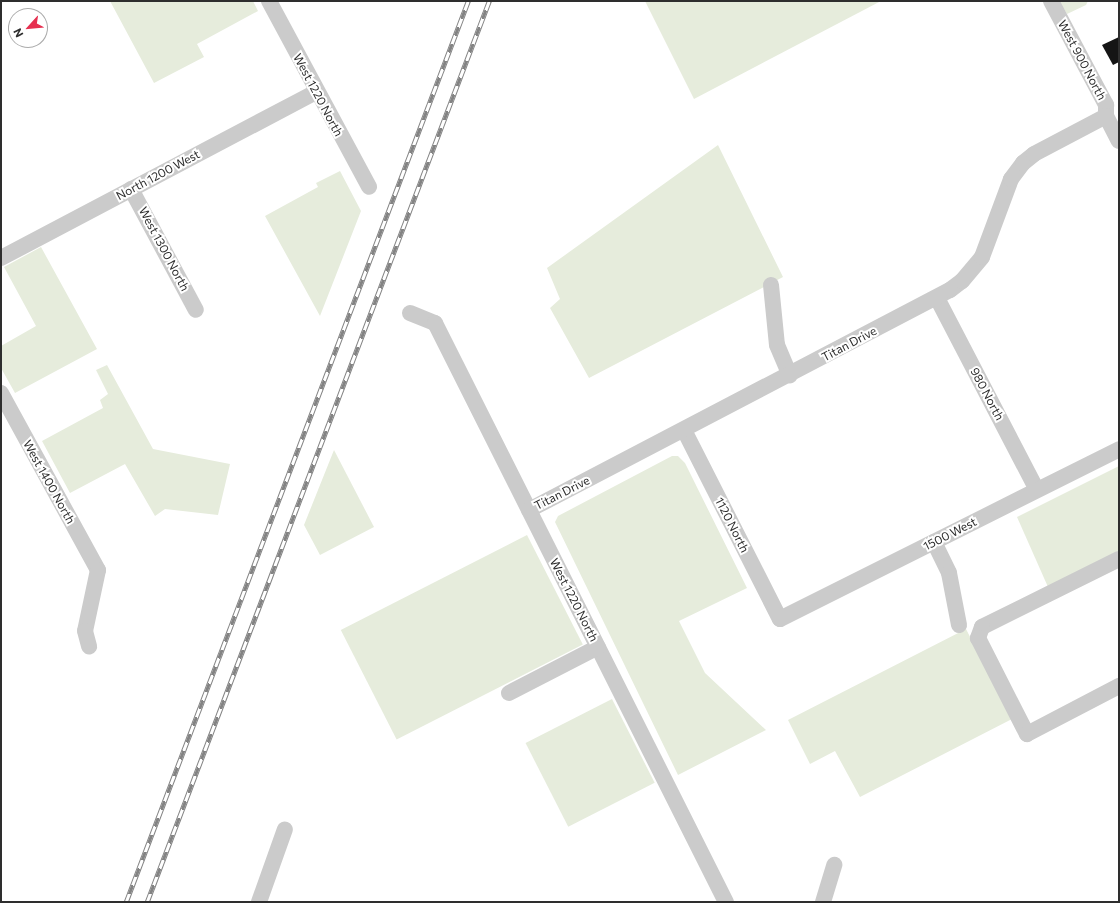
<!DOCTYPE html>
<style>
body{margin:0}
#map{position:relative;width:1120px;height:903px;overflow:hidden;background:#fff;font-family:Commissioner,sans-serif}
div>[style]{position:absolute}
.green>*{inset:0;background:#e6ecdc;transform-origin:0 0}
.building>*{inset:0;background:#151515}
.minor>*{height:16px;margin:-8px;padding:0 8px;transform-origin:8px;border-radius:8px;background:#cbcbcb}
.rail>*{height:4.5px;margin-top:-2.25px;transform-origin:0;background:repeating-linear-gradient(90deg,#fff 0 9px,#838383 0 18px);box-sizing:border-box;border-block:1px solid #838383}
span{translate:-50% -50%;white-space:nowrap;text-align:center;line-height:1.15;-webkit-text-stroke:4px #fff;paint-order:stroke}
.street-label{font-size:12px;color:#2e2e2e}
.frame{position:absolute;inset:0;border:2px solid #2e2e2e;pointer-events:none}
.north{position:absolute;left:8px;top:8px;width:40px;height:40px;box-sizing:border-box;background:#fff;border:1px solid #ababab;border-radius:50%;rotate:243deg;font-size:11px;font-weight:700;line-height:16px;text-align:center;color:#2e2e2e}
.north::after{content:'';display:block;margin:auto;width:14px;height:18px;background:#e63050;clip-path:polygon(50% 0,100% 100%,50% 72%,0 100%)}
</style>
<div id="map">
<div class="green">
<i style="clip-path:polygon(110px 1px,253px 1px,258px 11px,197px 44px,204px 57px,154px 83px)"></i>
<i style="clip-path:polygon(645px 1px,881px 1px,694px 99px)"></i>
<i style="clip-path:polygon(1059px 1px,1088px 1px,1086px 5px,1067px 14px)"></i>
<i style="clip-path:polygon(718px 145px,783px 277px,589px 378px,550px 308px,560px 299px,547px 268px)"></i>
<i style="clip-path:polygon(340px 171px,361px 211px,320px 316px,265px 216px,318px 187px,316px 183px)"></i>
<i style="clip-path:polygon(41px 247px,97px 349px,15px 393px,1px 368px,1px 346px,36px 326px,4px 267px)"></i>
<i style="clip-path:polygon(107px 365px,153px 449px,230px 464px,218px 515px,165px 509px,155px 516px,125px 464px,70px 493px,42px 441px,103px 408px,100px 400px,108px 394px,96px 370px)"></i>
<i style="clip-path:polygon(334px 450px,374px 527px,320px 555px,304px 525px)"></i>
<i style="clip-path:polygon(672px 456px,678px 456px,685px 463px,747px 588px,679px 621px,705px 673px,766px 730px,678px 775px,555px 522px,558px 516px)"></i>
<i style="clip-path:polygon(1119px 466px,1119px 551px,1048px 587px,1017px 517px)"></i>
<i style="left:527px;top:535px;width:123px;height:209px;rotate:63deg"></i>
<i style="clip-path:polygon(966px 629px,1012px 719px,860px 797px,835px 751px,810px 764px,788px 720px)"></i>
<i style="left:612px;top:699px;width:94px;height:97px;rotate:63deg"></i>
</div>
<div class="building">
<i style="clip-path:polygon(1119px 37px,1119px 62px,1113px 65px,1102px 45px)"></i>
</div>
<div class="minor">
<i style="left:269px;top:1px;width:211px;rotate:61.7deg"></i>
<i style="left:1051px;top:1px;width:118px;rotate:62.1deg"></i>
<i style="left:1106px;top:105px;width:11px;rotate:90deg"></i>
<i style="left:1106px;top:116px;width:28px;rotate:63deg"></i>
<i style="left:131px;top:189px;width:137px;rotate:61.8deg"></i>
<i style="left:1px;top:258px;width:356px;rotate:-27.8deg"></i>
<i style="left:771px;top:285px;width:60px;rotate:84.3deg"></i>
<i style="left:777px;top:345px;width:33px;rotate:67deg"></i>
<i style="left:937px;top:298px;width:216px;rotate:62.5deg"></i>
<i style="left:410px;top:313px;width:27px;rotate:22deg"></i>
<i style="left:435px;top:323px;width:648px;rotate:63.32deg"></i>
<i style="left:1px;top:393px;width:202px;rotate:61.3deg"></i>
<i style="left:98px;top:570px;width:62px;rotate:102deg"></i>
<i style="left:85px;top:631px;width:16px;rotate:75deg"></i>
<i style="left:684px;top:430px;width:212px;rotate:63.1deg"></i>
<i style="left:780px;top:619px;width:379px;rotate:-26.6deg"></i>
<i style="left:529px;top:510px;width:475px;rotate:-27.6deg"></i>
<i style="left:950px;top:290px;width:15px;rotate:-37deg"></i>
<i style="left:962px;top:281px;width:31px;rotate:-50deg"></i>
<i style="left:982px;top:257px;width:83px;rotate:-69.6deg"></i>
<i style="left:1011px;top:179px;width:20px;rotate:-53deg"></i>
<i style="left:1023px;top:163px;width:14px;rotate:-39deg"></i>
<i style="left:1034px;top:154px;width:81px;rotate:-27.8deg"></i>
<i style="left:934px;top:542px;width:34px;rotate:64deg"></i>
<i style="left:949px;top:573px;width:53px;rotate:79.1deg"></i>
<i style="left:1119px;top:559px;width:153px;rotate:153.6deg"></i>
<i style="left:982px;top:627px;width:12px;rotate:110deg"></i>
<i style="left:978px;top:638px;width:108px;rotate:63deg"></i>
<i style="left:1027px;top:734px;width:104px;rotate:-27.6deg"></i>
<i style="left:509px;top:693px;width:100px;rotate:-27.3deg"></i>
<i style="left:259px;top:902px;width:77px;rotate:-70.4deg"></i>
<i style="left:823px;top:902px;width:39px;rotate:-73deg"></i>
</div>
<div class="rail">
<i style="left:126px;top:902px;width:964px;rotate:-69.21deg"></i>
<i style="left:147px;top:902px;width:964px;rotate:-69.21deg"></i>
</div>
<div class="street-label">
<span style="left:1082px;top:60px;rotate:62deg">West 900 North</span>
<span style="left:318px;top:95px;rotate:62deg">West 1220 North</span>
<span style="left:158px;top:175px;rotate:-28deg">North 1200 West</span>
<span style="left:164px;top:249px;rotate:62deg">West 1300 North</span>
<span style="left:849px;top:344px;rotate:-28deg">Titan Drive</span>
<span style="left:987px;top:394px;rotate:62deg">980 North</span>
<span style="left:49px;top:482px;rotate:61deg">West 1400 North</span>
<span style="left:562px;top:493px;rotate:-27deg">Titan Drive</span>
<span style="left:732px;top:525px;rotate:63deg">1120 North</span>
<span style="left:950px;top:534px;rotate:-27deg">1500 West</span>
<span style="left:574px;top:600px;rotate:63deg">West 1220 North</span>
</div>
<div class="frame"></div>
<div class="north">N</div>
</div>
